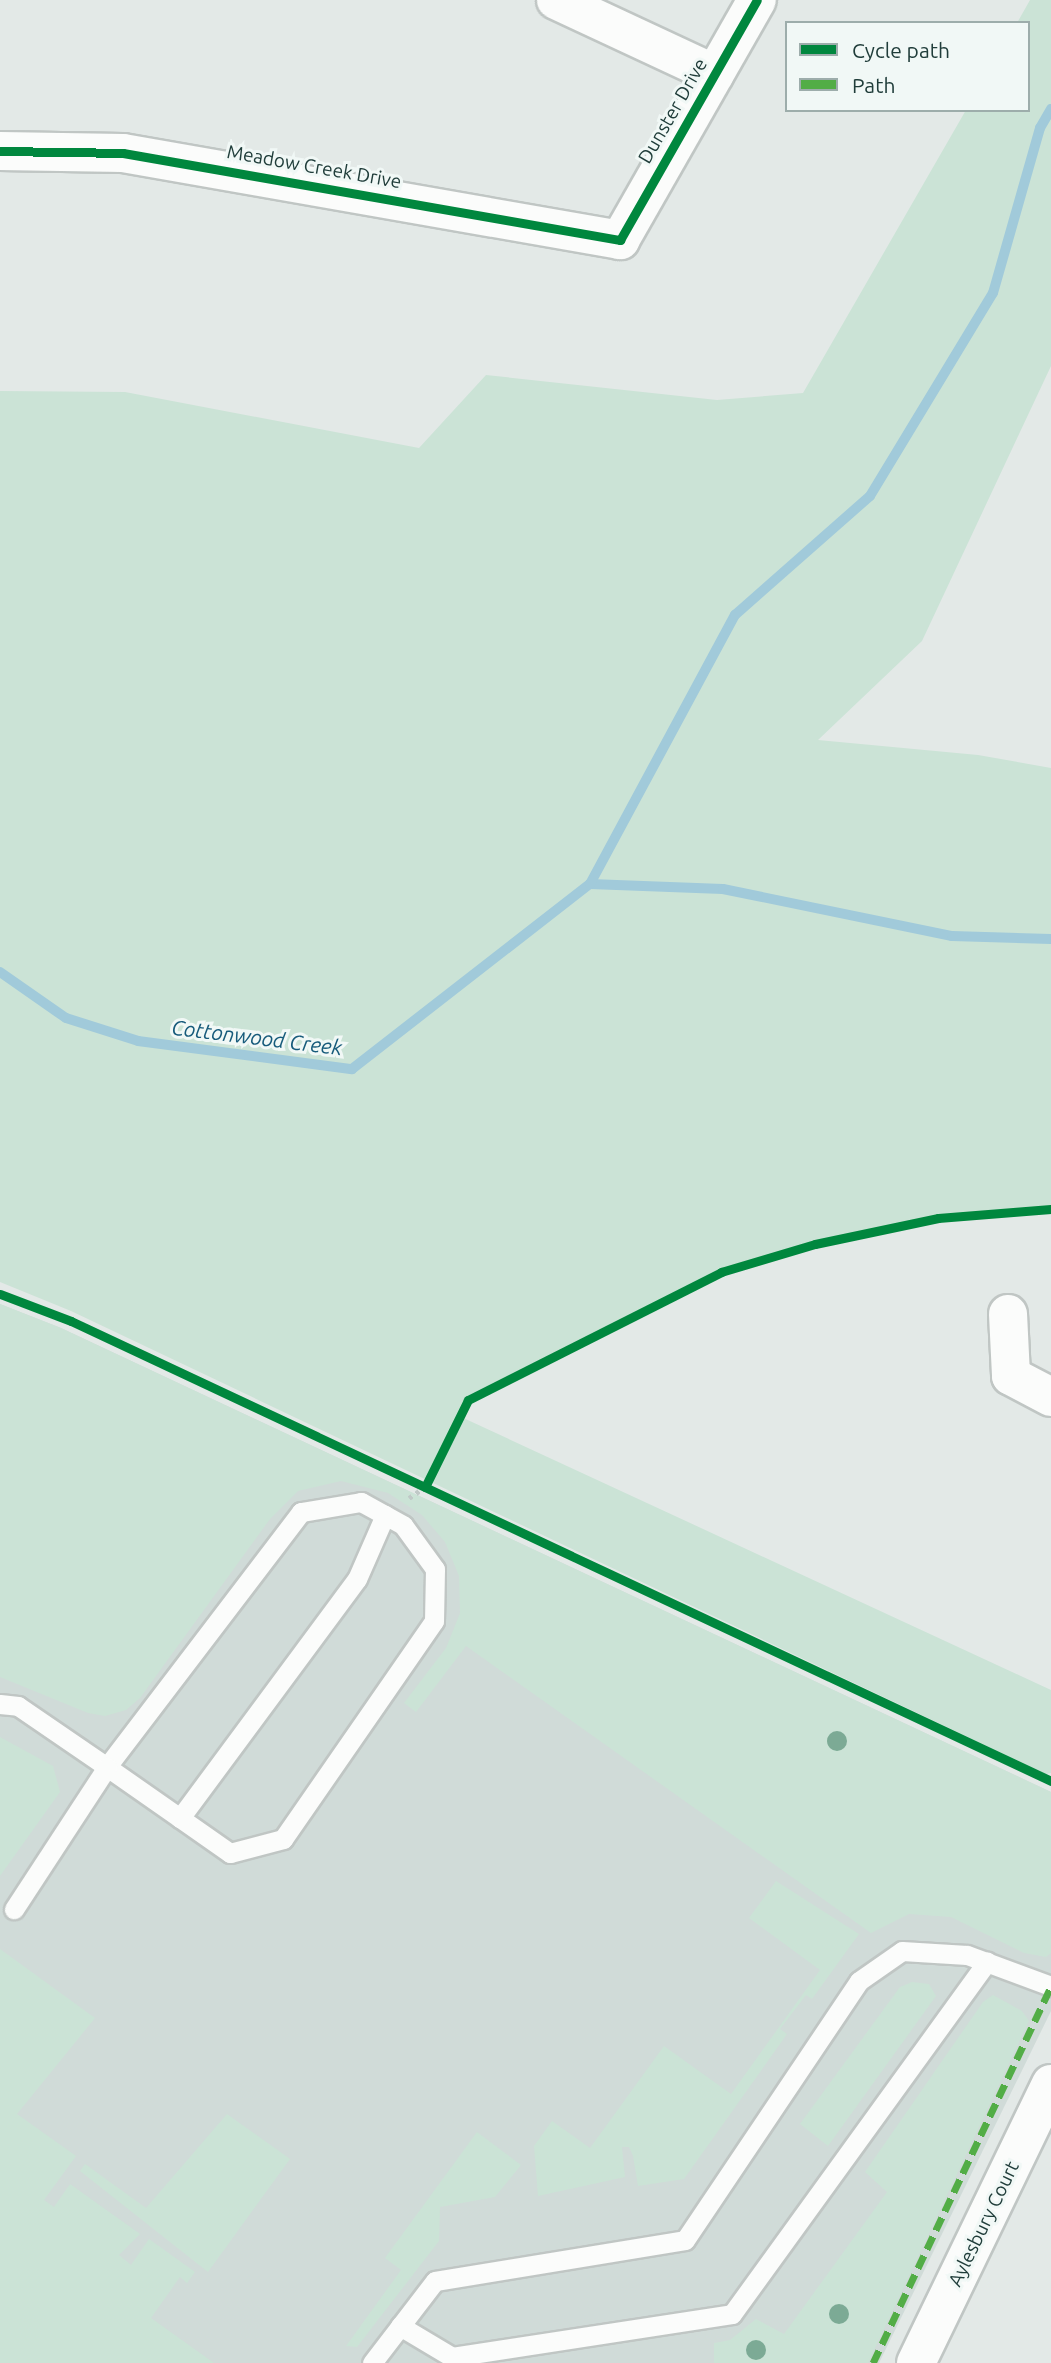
<!DOCTYPE html>
<style>
body{margin:0}
#map{position:relative;width:1051px;height:2363px;overflow:hidden;background:#e3e9e7;font-family:Ubuntu,sans-serif}
div>[style]{position:absolute}
.built>*{inset:0;background:#d0dbd8}
.green>*{inset:0;background:#cbe3d6}
.stream>*{height:10px;margin:-5px;padding:0 5px;transform-origin:5px;border-radius:5px;background:#a1cada}
.path>*{height:4.5px;margin-top:-2.25px;transform-origin:0;background:repeating-linear-gradient(90deg,#c0c9c7 0 3.5px,transparent 0 8.5px)}
.roads{filter:drop-shadow(2px 0 #c0c6c4) drop-shadow(-2px 0 #c0c6c4) drop-shadow(0 2px #c0c6c4) drop-shadow(0 -2px #c0c6c4)}
.service>*{height:19px;margin:-9.5px;padding:0 9.5px;transform-origin:9.5px;border-radius:9.5px;background:#fbfcfb}
.minor>*{height:38px;margin:-19px;padding:0 19px;transform-origin:19px;border-radius:19px;background:#fbfcfb}
.quiet>*{height:7px;margin-top:-3.5px;transform-origin:0;background:repeating-linear-gradient(90deg,#52ad46 0 14px,transparent 0 21px)}
.cycleway>*{height:9px;margin:-4.5px;padding:0 4.5px;transform-origin:4.5px;border-radius:4.5px;background:#00873e}
.trees>*{width:20px;height:20px;margin:-10px;border-radius:50%;background:#7caa95}
span{translate:-50% -50%;white-space:nowrap;text-align:center;line-height:1.15;-webkit-text-stroke:6px #f1f8f6;paint-order:stroke}
.street-label{font-size:19px;color:#203d3a}
.water-label{font-size:21px;color:#175b7b;font-style:italic}
.legend{position:absolute;left:785px;top:21px;width:245px;height:91px;box-sizing:border-box;background:#f1f8f6;border:2px solid #9dadab;margin:0;padding:9px 12px;list-style:none;font-size:21px;color:#203d3a}
.legend li{display:flex;align-items:center;gap:14px;height:35px}
.legend b{width:35px;border:2px solid #9dadab}
</style>
<div id="map">
<div class="built">
<i style="clip-path:polygon(0 1304px,61px 1328px,1051px 1792px,1051px 2011px,879px 2363px,0 2363px)"></i>
</div>
<div class="green">
<i style="clip-path:polygon(1030px 0,1051px 0,1051px 366px,922px 641px,818px 740px,978px 755px,1051px 768px,1051px 1209px,938px 1218px,815px 1244px,721px 1272px,469px 1400px,459px 1416px,1051px 1690px,1051px 1773px,1046px 1774px,71px 1311px,0 1282px,0 391px,125px 392px,419px 448px,486px 375px,717px 400px,803px 393px,966px 110px,1028px 110px,1028px 23px,1017px 23px)"></i>
<i style="clip-path:polygon(0 1304px,61px 1328px,1051px 1792px,1051px 1953px,1046px 1957px,1024px 1953px,951px 1917px,909px 1914px,871px 1933px,466px 1646px,416px 1712px,404px 1703px,446px 1648px,460px 1613px,459px 1576px,445px 1542px,422px 1515px,388px 1493px,341px 1481px,298px 1491px,270px 1519px,140px 1698px,126px 1710px,105px 1716px,88px 1713px,0 1677px)"></i>
<i style="clip-path:polygon(0 1737px,53px 1766px,60px 1792px,0 1876px)"></i>
<i style="clip-path:polygon(776px 1881px,859px 1934px,812px 1999px,806px 1995px,780px 2029px,787px 2034px,684px 2179px,638px 2186px,633px 2156px,629px 2147px,622px 2147px,625px 2177px,538px 2196px,534px 2146px,552px 2121px,590px 2148px,664px 2046px,731px 2094px,820px 1970px,749px 1918px)"></i>
<i style="clip-path:polygon(0 1949px,95px 2018px,17px 2114px,76px 2156px,44px 2200px,54px 2207px,70px 2184px,140px 2234px,119px 2255px,131px 2265px,149px 2239px,195px 2272px,187px 2283px,180px 2277px,151px 2318px,214px 2363px,0 2363px)"></i>
<i style="clip-path:polygon(912px 1982px,929px 1984px,936px 1996px,828px 2146px,800px 2124px,900px 1987px)"></i>
<i style="clip-path:polygon(993px 1995px,1022px 2011px,1029px 2021px,868px 2363px,714px 2363px,714px 2343px,730px 2340px,756px 2319px,784px 2334px,887px 2192px,865px 2172px,983px 2002px)"></i>
<i style="clip-path:polygon(227px 2114px,290px 2159px,208px 2272px,80px 2171px,85px 2164px,146px 2208px)"></i>
<i style="clip-path:polygon(477px 2132px,521px 2165px,495px 2197px,440px 2207px,439px 2241px,357px 2347px,346px 2346px,401px 2270px,385px 2258px)"></i>
</div>
<div class="stream">
<i style="left:590px;top:884px;width:133px;rotate:2.2deg"></i>
<i style="left:723px;top:889px;width:234px;rotate:11.6deg"></i>
<i style="left:952px;top:936px;width:99px;rotate:1.7deg"></i>
<i style="left:0;top:972px;width:80px;rotate:34.9deg"></i>
<i style="left:66px;top:1018px;width:76px;rotate:17.7deg"></i>
<i style="left:138px;top:1041px;width:216px;rotate:7.5deg"></i>
<i style="left:352px;top:1069px;width:301px;rotate:-37.9deg"></i>
<i style="left:590px;top:884px;width:306px;rotate:-61.7deg"></i>
<i style="left:735px;top:615px;width:180px;rotate:-41.4deg"></i>
<i style="left:870px;top:496px;width:237px;rotate:-58.8deg"></i>
<i style="left:993px;top:293px;width:172px;rotate:-74.1deg"></i>
<i style="left:1040px;top:128px;width:22px;rotate:-60deg"></i>
</div>
<div class="path">
<i style="left:409px;top:1498px;width:19px;rotate:-35deg"></i>
</div>
<div class="roads">
<div class="service">
<i style="left:0;top:1704px;width:18px;rotate:6deg"></i>
<i style="left:18px;top:1706px;width:108px;rotate:34.4deg"></i>
<i style="left:107px;top:1767px;width:89px;rotate:34.9deg"></i>
<i style="left:180px;top:1818px;width:61px;rotate:35deg"></i>
<i style="left:230px;top:1853px;width:55px;rotate:-14.8deg"></i>
<i style="left:283px;top:1839px;width:265px;rotate:-55.3deg"></i>
<i style="left:434px;top:1621px;width:52px;rotate:-88.9deg"></i>
<i style="left:435px;top:1569px;width:54px;rotate:-126deg"></i>
<i style="left:403px;top:1525px;width:48px;rotate:-151.3deg"></i>
<i style="left:361px;top:1502px;width:61px;rotate:170.5deg"></i>
<i style="left:301px;top:1512px;width:320px;rotate:127.3deg"></i>
<i style="left:107px;top:1767px;width:170px;rotate:123.2deg"></i>
<i style="left:180px;top:1818px;width:297px;rotate:-53.5deg"></i>
<i style="left:357px;top:1579px;width:70px;rotate:-66.4deg"></i>
<i style="left:400px;top:2326px;width:61px;rotate:30.8deg"></i>
<i style="left:452px;top:2357px;width:283px;rotate:-8.7deg"></i>
<i style="left:732px;top:2314px;width:435px;rotate:-54.1deg"></i>
<i style="left:372px;top:2363px;width:103px;rotate:-52.5deg"></i>
<i style="left:435px;top:2281px;width:253px;rotate:-9.3deg"></i>
<i style="left:685px;top:2240px;width:312px;rotate:-56.1deg"></i>
<i style="left:859px;top:1981px;width:52px;rotate:-34.9deg"></i>
<i style="left:902px;top:1951px;width:65px;rotate:3.5deg"></i>
<i style="left:967px;top:1955px;width:90px;rotate:20.3deg"></i>
</div>
<div class="minor">
<i style="left:556px;top:0;width:175px;rotate:25deg"></i>
<i style="left:0;top:151px;width:123px;rotate:0.9deg"></i>
<i style="left:123px;top:153px;width:505px;rotate:9.93deg"></i>
<i style="left:620px;top:240px;width:276px;rotate:-60.3deg"></i>
<i style="left:1008px;top:1314px;width:62px;rotate:87.2deg"></i>
<i style="left:1011px;top:1376px;width:45px;rotate:27.7deg"></i>
<i style="left:916px;top:2363px;width:310px;rotate:-64.2deg"></i>
</div>
</div>
<div class="quiet">
<i style="left:873px;top:2363px;width:416px;rotate:-64.7deg"></i>
</div>
<div class="cycleway">
<i style="left:0;top:151px;width:123px;rotate:0.9deg"></i>
<i style="left:123px;top:153px;width:505px;rotate:9.93deg"></i>
<i style="left:620px;top:240px;width:276px;rotate:-60.3deg"></i>
<i style="left:0;top:1294px;width:76px;rotate:20.8deg"></i>
<i style="left:71px;top:1321px;width:1083px;rotate:25.14deg"></i>
<i style="left:425px;top:1487px;width:97px;rotate:-63.7deg"></i>
<i style="left:468px;top:1400px;width:284px;rotate:-26.8deg"></i>
<i style="left:721px;top:1272px;width:98px;rotate:-16.6deg"></i>
<i style="left:815px;top:1244px;width:126px;rotate:-11.9deg"></i>
<i style="left:938px;top:1218px;width:113px;rotate:-4.6deg"></i>
</div>
<div class="trees">
<i style="left:837px;top:1741px"></i>
<i style="left:839px;top:2314px"></i>
<i style="left:756px;top:2350px"></i>
</div>
<div class="street-label">
<span style="left:673px;top:111px;rotate:-60deg">Dunster Drive</span>
<span style="left:314px;top:167px;rotate:10deg">Meadow Creek Drive</span>
<span style="left:984px;top:2224px;rotate:-64deg">Aylesbury Court</span>
</div>
<div class="water-label">
<span style="left:257px;top:1037px;rotate:7deg">Cottonwood Creek</span>
</div>
<ul class="legend">
<li><b style="height:9px;background:#00873e"></b>Cycle path</li>
<li><b style="height:9px;background:#52ad46"></b>Path</li>
</ul>
</div>
